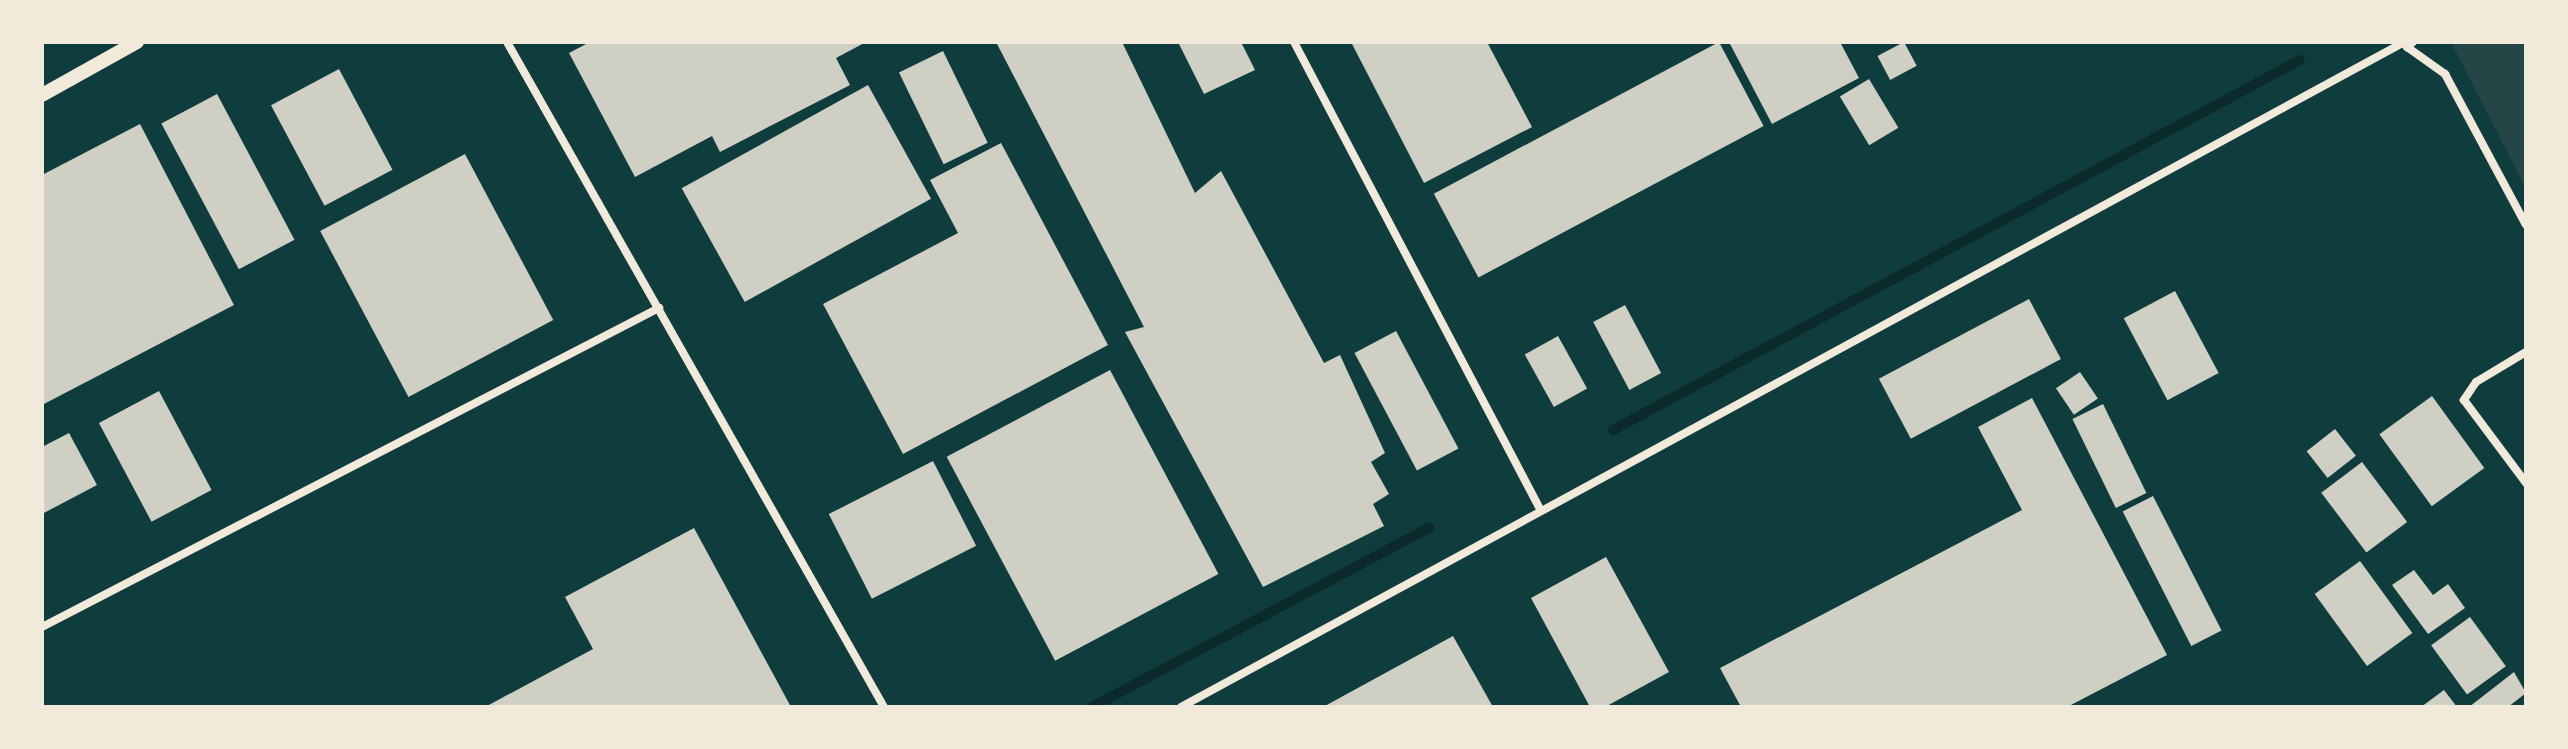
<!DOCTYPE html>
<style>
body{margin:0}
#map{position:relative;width:2568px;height:749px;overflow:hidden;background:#0f3d3e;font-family:"Public Sans",sans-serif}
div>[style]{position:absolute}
.green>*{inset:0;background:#244646}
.stream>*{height:10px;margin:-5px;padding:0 5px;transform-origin:5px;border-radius:5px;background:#0a2a2b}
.building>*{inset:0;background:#cfcfc3;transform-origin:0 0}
.minor>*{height:8px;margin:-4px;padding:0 4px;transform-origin:4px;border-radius:4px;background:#f1e9da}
.tertiary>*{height:14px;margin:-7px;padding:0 7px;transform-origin:7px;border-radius:7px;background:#f1e9da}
span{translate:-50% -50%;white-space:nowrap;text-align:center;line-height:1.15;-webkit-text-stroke:8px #f1e9da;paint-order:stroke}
.frame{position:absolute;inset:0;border:44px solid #f1e9da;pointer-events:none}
</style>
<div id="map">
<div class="green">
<i style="clip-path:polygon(2451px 42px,2526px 42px,2526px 189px)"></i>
</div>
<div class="stream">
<i style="left:1613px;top:430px;width:780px;rotate:-28.31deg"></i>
<i style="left:1092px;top:707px;width:382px;rotate:-28deg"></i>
</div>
<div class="building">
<i style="clip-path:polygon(590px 42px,866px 42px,836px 58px,850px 85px,720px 152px,712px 136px,635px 177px,569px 53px)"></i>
<i style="clip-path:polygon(996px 42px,1122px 42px,1195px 193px,1221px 171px,1324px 363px,1340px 355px,1385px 453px,1371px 462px,1389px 494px,1373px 504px,1384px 526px,1263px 587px,1125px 332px,1144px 327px)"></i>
<i style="clip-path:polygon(1178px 42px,1241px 42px,1255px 70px,1204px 94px)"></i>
<i style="clip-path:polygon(1351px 42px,1487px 42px,1532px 127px,1424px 183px)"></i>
<i style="left:1719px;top:42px;width:95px;height:323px;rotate:62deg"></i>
<i style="clip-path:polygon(1729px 42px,1840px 42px,1859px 78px,1772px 124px)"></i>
<i style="left:1904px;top:42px;width:27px;height:30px;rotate:62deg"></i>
<i style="left:943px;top:51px;width:102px;height:49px;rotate:64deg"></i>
<i style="left:339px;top:69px;width:114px;height:77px;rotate:62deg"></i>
<i style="left:1869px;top:79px;width:57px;height:34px;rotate:59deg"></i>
<i style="left:868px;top:85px;width:130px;height:213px;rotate:61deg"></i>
<i style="left:217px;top:94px;width:165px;height:63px;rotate:62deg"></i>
<i style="clip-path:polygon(140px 124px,234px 305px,42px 405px,42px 175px)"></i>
<i style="clip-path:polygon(1001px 143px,1108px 345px,903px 454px,823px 304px,958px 233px,930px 180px)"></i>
<i style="left:465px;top:154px;width:188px;height:164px;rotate:62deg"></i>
<i style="left:2175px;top:291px;width:93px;height:58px;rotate:62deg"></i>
<i style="left:2029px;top:299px;width:68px;height:170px;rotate:62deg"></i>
<i style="left:1625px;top:305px;width:77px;height:36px;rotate:62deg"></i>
<i style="left:1396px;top:331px;width:133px;height:47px;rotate:62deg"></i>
<i style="left:1558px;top:336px;width:60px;height:38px;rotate:61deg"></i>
<i style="left:1110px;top:370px;width:231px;height:185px;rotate:62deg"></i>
<i style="left:2080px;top:372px;width:32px;height:29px;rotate:56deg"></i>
<i style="left:159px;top:391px;width:112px;height:68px;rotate:62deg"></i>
<i style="left:2432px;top:396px;width:89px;height:65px;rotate:54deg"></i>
<i style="clip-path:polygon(2032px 398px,2167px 655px,2067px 707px,1741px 707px,1720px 668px,2022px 510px,1978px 427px)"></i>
<i style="left:2103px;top:404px;width:99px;height:34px;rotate:64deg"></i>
<i style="left:2335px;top:429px;width:34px;height:36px;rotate:52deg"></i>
<i style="clip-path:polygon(69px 433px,97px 485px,42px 514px,42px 447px)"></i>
<i style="left:933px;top:461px;width:95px;height:117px;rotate:63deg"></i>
<i style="left:2362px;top:462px;width:75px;height:51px;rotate:53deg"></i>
<i style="left:2153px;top:496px;width:151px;height:34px;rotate:63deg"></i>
<i style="clip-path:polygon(694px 528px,791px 707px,485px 707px,593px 649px,565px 597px)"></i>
<i style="clip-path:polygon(1606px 557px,1669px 672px,1605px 707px,1590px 707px,1531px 598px)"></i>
<i style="left:2360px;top:561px;width:89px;height:56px;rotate:54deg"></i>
<i style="clip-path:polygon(2414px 570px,2433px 595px,2448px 584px,2465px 608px,2428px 634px,2392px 585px)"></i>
<i style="left:2470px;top:617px;width:61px;height:48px;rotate:54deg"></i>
<i style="clip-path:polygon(1453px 636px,1493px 707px,1323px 707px)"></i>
<i style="clip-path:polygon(2514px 672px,2526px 693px,2508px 707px,2469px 707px)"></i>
<i style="clip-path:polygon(2444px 690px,2457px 707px,2421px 707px)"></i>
</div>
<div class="minor">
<i style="left:507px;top:42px;width:764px;rotate:60.45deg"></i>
<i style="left:1294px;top:42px;width:528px;rotate:62.22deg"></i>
<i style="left:2413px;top:42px;width:8px;rotate:140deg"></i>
<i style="left:2407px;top:47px;width:47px;rotate:35.4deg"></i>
<i style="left:2445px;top:74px;width:171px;rotate:61.8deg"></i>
<i style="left:2526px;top:352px;width:58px;rotate:149deg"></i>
<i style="left:2476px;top:382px;width:22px;rotate:124deg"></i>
<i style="left:2464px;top:400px;width:104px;rotate:53.2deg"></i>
<i style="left:42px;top:627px;width:695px;rotate:-27.34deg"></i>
<i style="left:1181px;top:707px;width:1392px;rotate:-28.53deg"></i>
</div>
<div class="tertiary">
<i style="left:42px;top:95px;width:109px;rotate:-29.2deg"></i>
</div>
<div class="frame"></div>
</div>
